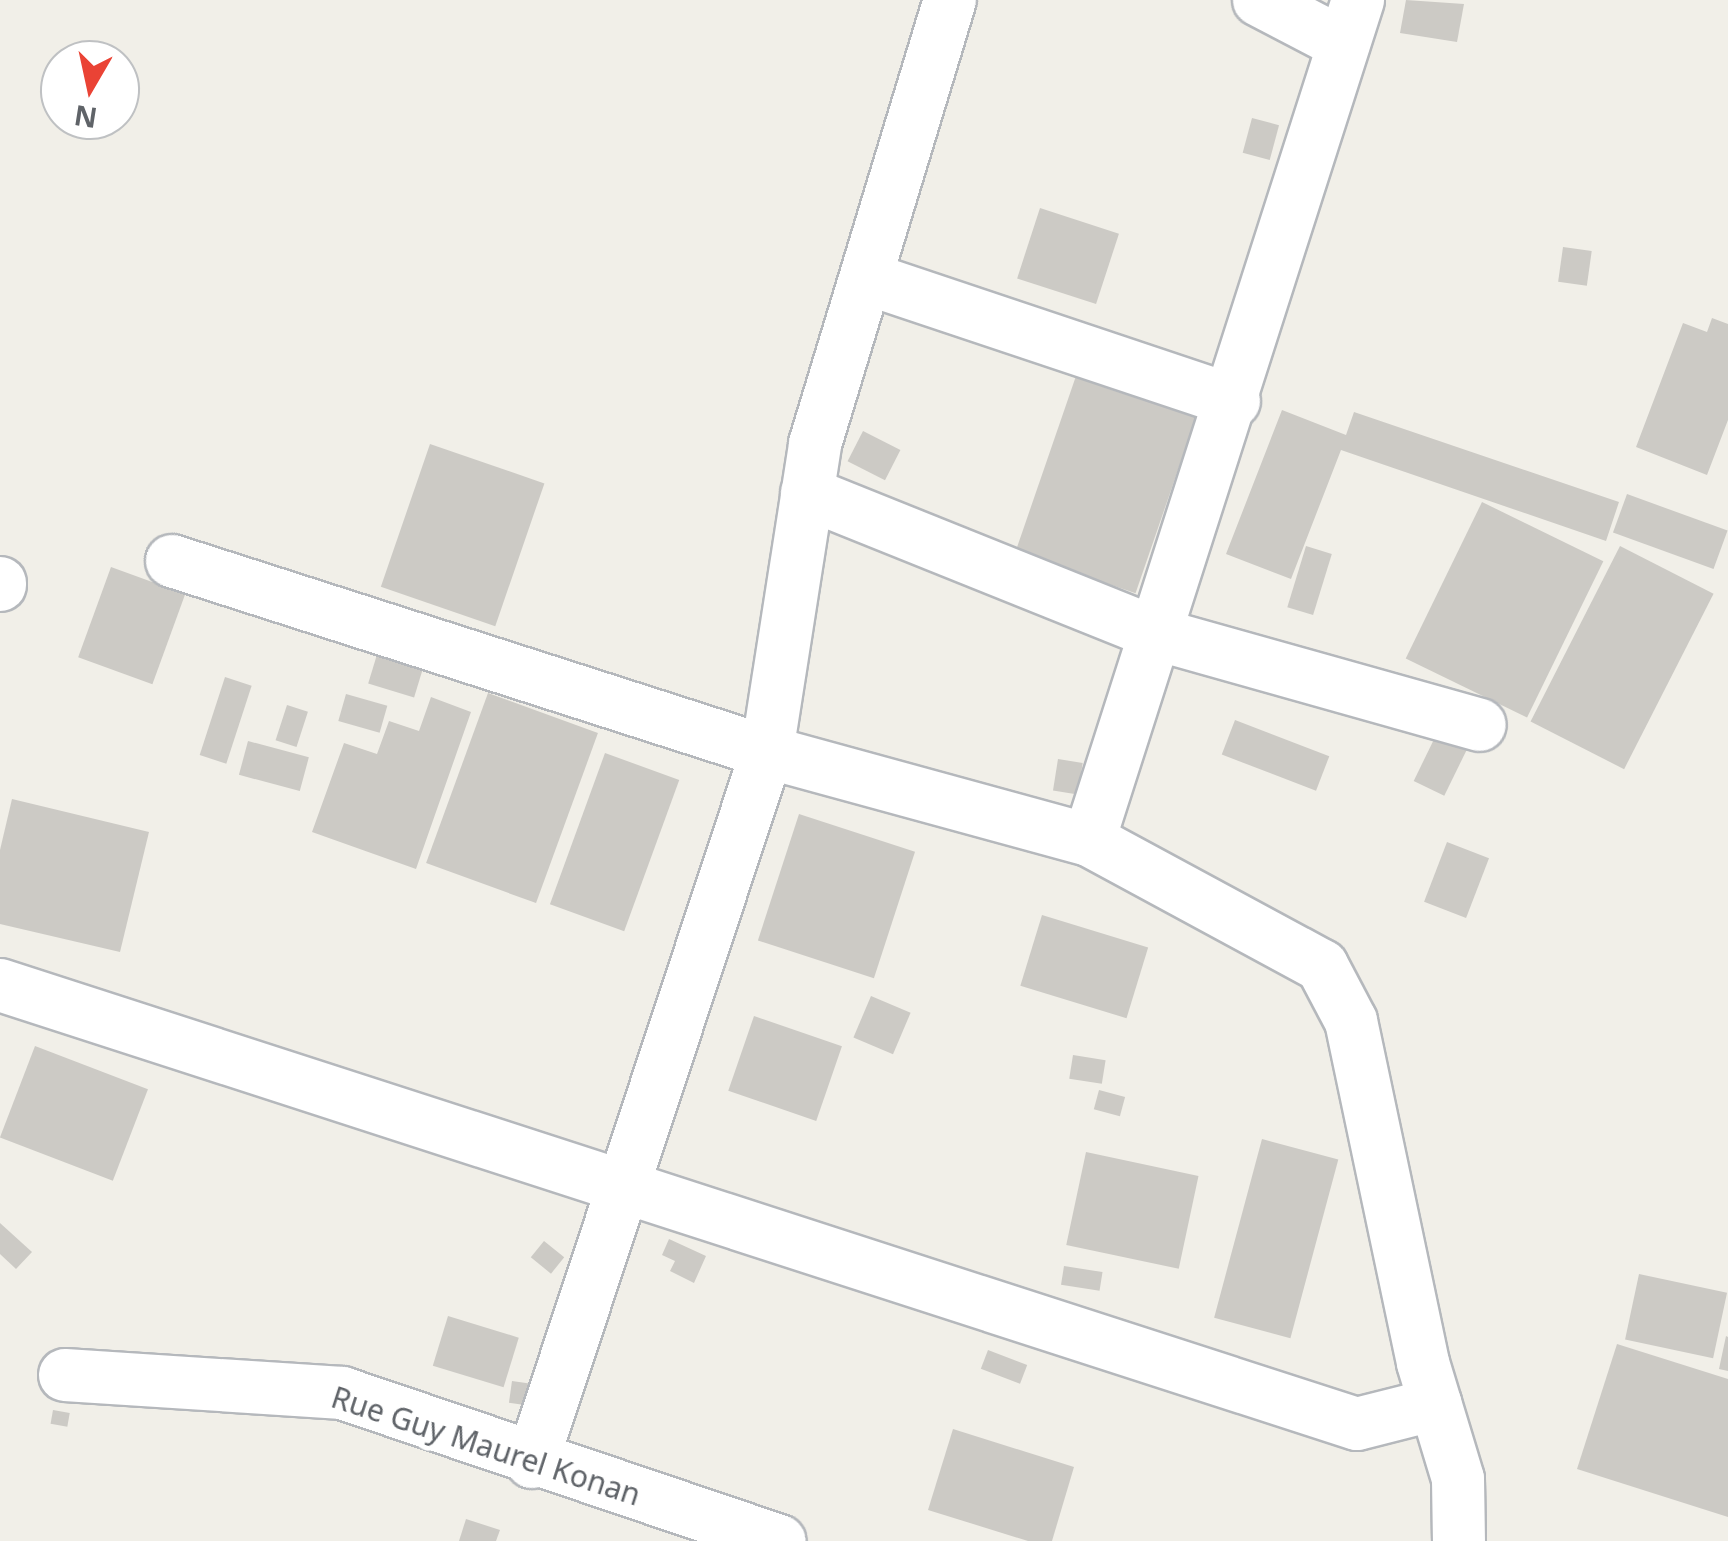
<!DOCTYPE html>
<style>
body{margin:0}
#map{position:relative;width:1728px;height:1541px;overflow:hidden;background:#f1efe8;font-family:"Noto Sans",sans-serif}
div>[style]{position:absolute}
.building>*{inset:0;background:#cccac5;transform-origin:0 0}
.roads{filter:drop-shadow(2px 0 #b5b8bc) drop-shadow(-2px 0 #b5b8bc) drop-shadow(0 2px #b5b8bc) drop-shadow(0 -2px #b5b8bc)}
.minor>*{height:52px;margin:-26px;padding:0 26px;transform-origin:26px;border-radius:26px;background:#fff}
span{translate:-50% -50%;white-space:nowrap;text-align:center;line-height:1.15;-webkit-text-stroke:10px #fff;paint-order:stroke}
.street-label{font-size:30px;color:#5f6368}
.north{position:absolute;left:40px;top:40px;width:100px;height:100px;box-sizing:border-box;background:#fff;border:2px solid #bfc1c3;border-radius:50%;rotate:189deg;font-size:28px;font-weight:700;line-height:40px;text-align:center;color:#5f6368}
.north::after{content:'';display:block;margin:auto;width:35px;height:45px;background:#ea4335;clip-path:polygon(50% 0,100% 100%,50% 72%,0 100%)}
</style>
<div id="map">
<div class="building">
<i style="clip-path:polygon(1406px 0,1464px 4px,1457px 42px,1400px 33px)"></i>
<i style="left:1252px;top:118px;width:28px;height:36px;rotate:15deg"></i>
<i style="left:1040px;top:208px;width:83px;height:74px;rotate:18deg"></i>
<i style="left:1563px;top:247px;width:29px;height:35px;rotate:8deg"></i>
<i style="clip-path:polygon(1712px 318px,1728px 324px,1728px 420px,1707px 475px,1636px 447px,1683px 323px,1707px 332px)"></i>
<i style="left:1076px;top:376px;width:127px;height:186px;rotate:19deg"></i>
<i style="clip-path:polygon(1282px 410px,1346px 435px,1354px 412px,1619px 502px,1606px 541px,1341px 450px,1291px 579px,1226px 554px)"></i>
<i style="left:863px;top:431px;width:42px;height:34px;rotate:27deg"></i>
<i style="left:430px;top:444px;width:121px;height:151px;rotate:19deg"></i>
<i style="left:1627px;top:494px;width:107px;height:41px;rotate:20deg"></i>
<i style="left:1482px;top:502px;width:135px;height:174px;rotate:26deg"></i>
<i style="left:1306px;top:546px;width:27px;height:64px;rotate:17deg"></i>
<i style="left:1620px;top:546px;width:105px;height:197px;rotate:27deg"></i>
<i style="left:111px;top:567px;width:79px;height:96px;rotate:20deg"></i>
<i style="left:379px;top:648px;width:48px;height:37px;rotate:17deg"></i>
<i style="left:225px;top:677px;width:28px;height:82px;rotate:18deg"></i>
<i style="left:488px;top:693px;width:117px;height:181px;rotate:20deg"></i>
<i style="left:346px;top:694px;width:43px;height:28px;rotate:16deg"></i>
<i style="clip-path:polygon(431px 697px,471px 712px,416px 869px,312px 832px,344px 743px,377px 754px,389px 721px,419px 731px)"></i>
<i style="left:287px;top:705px;width:22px;height:37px;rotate:18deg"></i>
<i style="left:1235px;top:720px;width:101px;height:37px;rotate:21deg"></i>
<i style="left:1440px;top:727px;width:34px;height:60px;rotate:26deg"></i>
<i style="left:248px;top:741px;width:63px;height:35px;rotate:15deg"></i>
<i style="left:605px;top:753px;width:79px;height:161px;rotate:20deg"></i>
<i style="left:1058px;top:759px;width:25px;height:32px;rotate:9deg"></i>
<i style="clip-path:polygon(12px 799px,149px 832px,120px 952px,0 924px,0 850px)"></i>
<i style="left:799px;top:814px;width:122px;height:133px;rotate:18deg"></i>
<i style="left:1447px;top:842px;width:45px;height:64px;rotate:21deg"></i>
<i style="left:1042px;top:915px;width:111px;height:74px;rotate:17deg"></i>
<i style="left:871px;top:996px;width:43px;height:45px;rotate:23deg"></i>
<i style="left:754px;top:1016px;width:93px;height:79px;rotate:19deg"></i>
<i style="left:35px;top:1046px;width:121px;height:98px;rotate:21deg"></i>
<i style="left:1073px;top:1055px;width:33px;height:24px;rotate:9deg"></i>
<i style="left:1099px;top:1090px;width:27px;height:20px;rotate:15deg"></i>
<i style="left:1262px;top:1139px;width:79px;height:185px;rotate:15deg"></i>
<i style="left:1086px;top:1152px;width:115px;height:95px;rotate:12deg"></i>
<i style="clip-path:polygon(0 1223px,32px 1252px,16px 1269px,0 1254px)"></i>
<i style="clip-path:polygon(669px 1239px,706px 1256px,694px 1283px,670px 1271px,675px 1261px,662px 1255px)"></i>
<i style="left:544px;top:1241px;width:26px;height:21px;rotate:39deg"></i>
<i style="left:1064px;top:1266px;width:39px;height:19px;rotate:9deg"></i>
<i style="left:1639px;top:1274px;width:90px;height:67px;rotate:12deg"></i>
<i style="left:448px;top:1316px;width:74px;height:52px;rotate:17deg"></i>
<i style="clip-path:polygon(1726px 1336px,1728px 1337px,1728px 1371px,1719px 1369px)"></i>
<i style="clip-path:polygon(1617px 1344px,1728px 1379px,1728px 1517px,1577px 1469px)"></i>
<i style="left:988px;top:1350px;width:42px;height:20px;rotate:21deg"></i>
<i style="left:512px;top:1381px;width:37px;height:22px;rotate:8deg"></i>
<i style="left:53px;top:1410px;width:17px;height:14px;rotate:10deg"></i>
<i style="clip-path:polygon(953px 1429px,1074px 1467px,1052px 1541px,1028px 1541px,928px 1510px)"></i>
<i style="clip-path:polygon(466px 1519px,500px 1530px,496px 1541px,459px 1541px)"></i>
</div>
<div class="roads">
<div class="minor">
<i style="left:1259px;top:0;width:95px;rotate:27.6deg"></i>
<i style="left:866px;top:278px;width:388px;rotate:18.5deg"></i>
<i style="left:807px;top:493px;width:380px;rotate:21.9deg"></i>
<i style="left:1160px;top:635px;width:332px;rotate:15.7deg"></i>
<i style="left:172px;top:561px;width:625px;rotate:17.8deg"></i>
<i style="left:767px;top:752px;width:334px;rotate:15.3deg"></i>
<i style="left:1089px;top:840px;width:265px;rotate:28.4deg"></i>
<i style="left:1322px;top:966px;width:62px;rotate:62.2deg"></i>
<i style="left:1351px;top:1021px;width:349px;rotate:78.1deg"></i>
<i style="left:1423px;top:1363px;width:121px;rotate:73.2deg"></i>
<i style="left:1458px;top:1479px;width:62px;rotate:89.1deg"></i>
<i style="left:0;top:585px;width:2px;rotate:-90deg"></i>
<i style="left:1089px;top:840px;width:882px;rotate:-72.24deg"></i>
<i style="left:0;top:985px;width:1426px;rotate:17.93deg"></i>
<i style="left:1357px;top:1424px;width:81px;rotate:-14.2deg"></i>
<i style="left:65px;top:1375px;width:278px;rotate:3.7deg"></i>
<i style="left:342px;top:1393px;width:462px;rotate:18.7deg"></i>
<i style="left:532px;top:1462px;width:748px;rotate:-71.69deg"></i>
<i style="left:767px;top:752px;width:312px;rotate:-81.1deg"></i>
<i style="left:815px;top:444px;width:464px;rotate:-73.1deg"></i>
</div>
</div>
<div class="street-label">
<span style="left:486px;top:1446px;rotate:18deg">Rue Guy Maurel Konan</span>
</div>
<div class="north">N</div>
</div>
